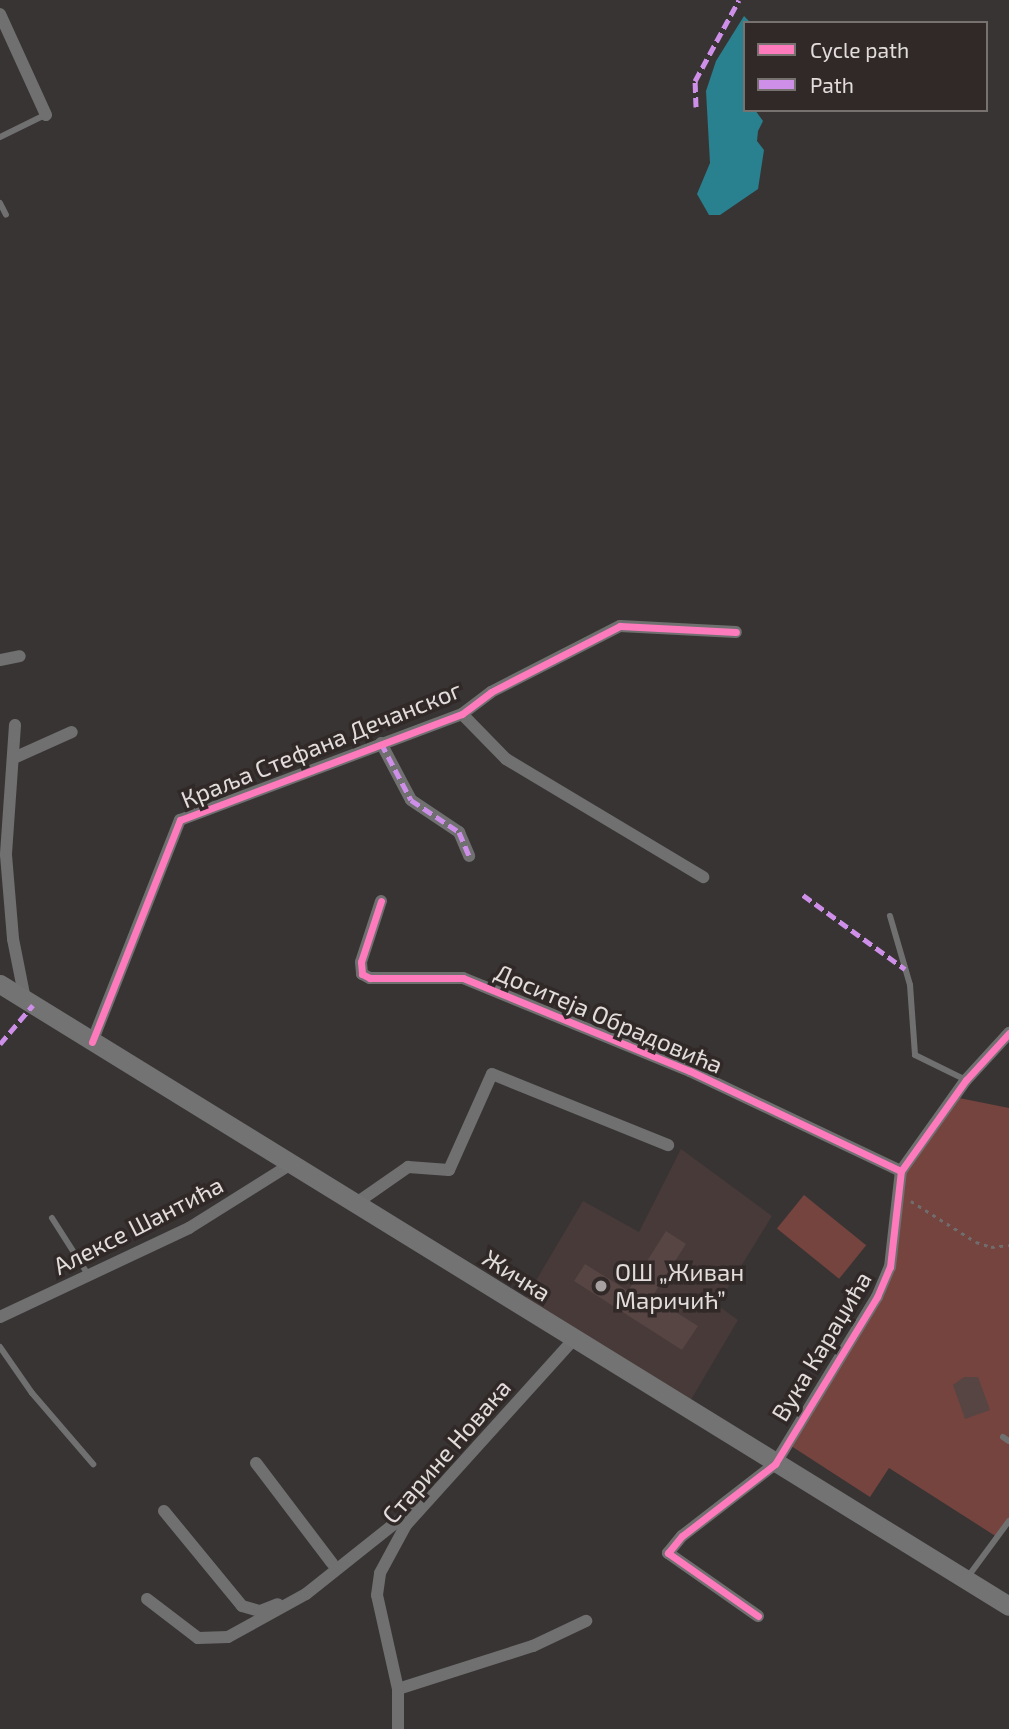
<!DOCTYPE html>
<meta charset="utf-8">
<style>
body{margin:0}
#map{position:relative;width:1009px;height:1729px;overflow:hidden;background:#393434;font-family:"Exo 2",sans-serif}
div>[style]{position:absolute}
.built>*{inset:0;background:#473a38}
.green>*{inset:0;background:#75443e;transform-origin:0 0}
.water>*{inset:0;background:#29808e}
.building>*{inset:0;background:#574543}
.path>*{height:2.5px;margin-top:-1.25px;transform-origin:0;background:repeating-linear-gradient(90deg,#6f6d6d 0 3.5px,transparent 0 8.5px)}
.lane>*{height:6px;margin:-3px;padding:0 3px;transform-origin:3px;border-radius:3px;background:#707070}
.street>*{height:12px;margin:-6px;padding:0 6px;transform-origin:6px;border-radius:6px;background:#707070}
.secondary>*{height:19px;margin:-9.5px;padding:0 9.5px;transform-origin:9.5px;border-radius:9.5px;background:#737373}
.quiet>*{height:5px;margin-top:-2.5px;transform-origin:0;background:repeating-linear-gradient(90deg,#ce8fe9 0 10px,transparent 0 15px)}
.cycleway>*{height:7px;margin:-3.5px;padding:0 3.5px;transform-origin:3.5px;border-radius:3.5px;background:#fd7abc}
.dots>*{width:19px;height:19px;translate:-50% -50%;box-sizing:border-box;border:4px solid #302928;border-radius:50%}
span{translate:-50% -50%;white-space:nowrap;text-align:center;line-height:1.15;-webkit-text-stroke:7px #302928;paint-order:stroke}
.street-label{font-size:24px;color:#e2dddc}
.poi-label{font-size:24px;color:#e2dddc}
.left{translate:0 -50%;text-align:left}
.legend{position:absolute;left:743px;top:21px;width:245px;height:91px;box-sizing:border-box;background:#302928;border:2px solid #777170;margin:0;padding:9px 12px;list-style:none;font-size:21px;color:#e2dddc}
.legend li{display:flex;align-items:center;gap:14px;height:35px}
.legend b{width:35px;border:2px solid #777170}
</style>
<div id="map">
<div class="built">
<i style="clip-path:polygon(681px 1149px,772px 1216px,717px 1305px,738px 1320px,686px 1408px,521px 1306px,583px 1201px,639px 1232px)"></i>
</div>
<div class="green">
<i style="clip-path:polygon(954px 1097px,1009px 1108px,1009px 1521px,997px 1537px,889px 1468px,870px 1497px,785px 1442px,890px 1267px,901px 1171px)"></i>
<i style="left:804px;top:1195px;width:80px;height:43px;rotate:39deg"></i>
</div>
<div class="water">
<i style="clip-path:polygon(744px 16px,751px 23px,745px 23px,745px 110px,755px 110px,763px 121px,758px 131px,757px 141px,764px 150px,758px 189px,720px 215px,709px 215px,697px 194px,710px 163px,706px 91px,716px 61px)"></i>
</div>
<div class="building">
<i style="clip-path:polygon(666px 1231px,686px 1244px,652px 1297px,698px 1326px,682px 1350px,574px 1281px,585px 1264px,628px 1291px)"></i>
<i style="clip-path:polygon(964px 1377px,978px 1377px,990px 1410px,965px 1419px,953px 1385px)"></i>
</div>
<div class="path">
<i style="left:911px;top:1201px;width:77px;rotate:32.2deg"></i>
<i style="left:976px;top:1242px;width:16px;rotate:18deg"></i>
<i style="left:991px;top:1247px;width:18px;rotate:-6deg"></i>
</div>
<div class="lane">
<i style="left:0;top:137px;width:50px;rotate:-26.1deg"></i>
<i style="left:0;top:203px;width:13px;rotate:63deg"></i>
<i style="left:890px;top:916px;width:72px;rotate:73.8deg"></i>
<i style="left:910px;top:985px;width:70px;rotate:85.9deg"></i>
<i style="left:915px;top:1055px;width:57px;rotate:26.1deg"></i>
<i style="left:52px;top:1218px;width:69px;rotate:57.5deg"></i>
<i style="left:0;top:1347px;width:56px;rotate:55.2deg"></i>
<i style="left:32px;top:1393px;width:94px;rotate:49.3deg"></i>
<i style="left:1003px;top:1437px;width:7px;rotate:34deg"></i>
<i style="left:967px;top:1578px;width:71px;rotate:-53.6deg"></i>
</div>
<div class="street">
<i style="left:0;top:14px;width:111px;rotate:65.5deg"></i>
<i style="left:0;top:660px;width:20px;rotate:-11deg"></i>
<i style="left:462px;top:714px;width:63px;rotate:45.6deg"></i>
<i style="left:506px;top:759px;width:230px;rotate:30.9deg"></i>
<i style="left:15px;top:725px;width:130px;rotate:94deg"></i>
<i style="left:6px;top:855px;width:84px;rotate:85.2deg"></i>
<i style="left:13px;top:939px;width:61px;rotate:78.7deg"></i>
<i style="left:381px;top:743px;width:64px;rotate:62.2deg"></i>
<i style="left:411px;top:800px;width:58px;rotate:33.7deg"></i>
<i style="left:459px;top:832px;width:26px;rotate:67deg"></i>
<i style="left:16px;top:757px;width:61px;rotate:-24.1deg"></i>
<i style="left:381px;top:901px;width:64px;rotate:108.2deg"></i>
<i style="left:361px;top:962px;width:12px;rotate:85deg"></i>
<i style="left:362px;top:974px;width:9px;rotate:27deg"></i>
<i style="left:370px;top:978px;width:93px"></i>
<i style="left:463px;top:978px;width:245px;rotate:22.3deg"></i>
<i style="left:690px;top:1071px;width:233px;rotate:25.4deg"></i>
<i style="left:92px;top:1042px;width:239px;rotate:-68.4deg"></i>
<i style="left:180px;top:820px;width:301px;rotate:-20.6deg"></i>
<i style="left:462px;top:714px;width:36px;rotate:-37deg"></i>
<i style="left:491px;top:692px;width:145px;rotate:-27.1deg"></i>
<i style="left:620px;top:626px;width:116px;rotate:3deg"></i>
<i style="left:355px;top:1204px;width:65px;rotate:-34.9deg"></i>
<i style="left:408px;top:1167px;width:41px;rotate:4.2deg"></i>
<i style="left:449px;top:1170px;width:105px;rotate:-65.9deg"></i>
<i style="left:492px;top:1074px;width:190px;rotate:22deg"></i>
<i style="left:0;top:1317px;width:209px;rotate:-25.2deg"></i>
<i style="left:189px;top:1228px;width:120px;rotate:-32.1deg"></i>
<i style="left:256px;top:1463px;width:126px;rotate:52.8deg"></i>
<i style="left:164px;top:1511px;width:123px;rotate:50.6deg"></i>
<i style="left:242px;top:1606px;width:19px;rotate:16deg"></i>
<i style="left:260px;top:1611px;width:19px;rotate:-21deg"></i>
<i style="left:147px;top:1599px;width:64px;rotate:37.4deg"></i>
<i style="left:198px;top:1638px;width:30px;rotate:-2deg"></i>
<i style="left:228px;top:1637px;width:89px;rotate:-28.9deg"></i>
<i style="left:306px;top:1594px;width:137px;rotate:-38.5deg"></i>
<i style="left:758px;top:1616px;width:110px;rotate:-145deg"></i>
<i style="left:668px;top:1553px;width:22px;rotate:-51deg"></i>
<i style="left:682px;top:1536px;width:118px;rotate:-37.7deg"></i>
<i style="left:775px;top:1464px;width:196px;rotate:-58.6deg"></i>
<i style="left:877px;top:1297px;width:33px;rotate:-67deg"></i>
<i style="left:890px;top:1267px;width:97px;rotate:-83.5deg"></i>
<i style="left:901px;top:1171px;width:112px;rotate:-54.5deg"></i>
<i style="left:966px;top:1080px;width:64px;rotate:-47.5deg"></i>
<i style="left:398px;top:1689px;width:142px;rotate:-17.7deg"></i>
<i style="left:533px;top:1646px;width:59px;rotate:-25.3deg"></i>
<i style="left:398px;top:1729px;width:40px;rotate:-90deg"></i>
<i style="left:398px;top:1689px;width:96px;rotate:-102.6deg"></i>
<i style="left:377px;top:1595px;width:22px;rotate:-82deg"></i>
<i style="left:380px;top:1573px;width:55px;rotate:-61.6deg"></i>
<i style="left:406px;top:1525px;width:251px;rotate:-47.9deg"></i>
</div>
<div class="secondary">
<i style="left:0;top:984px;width:1185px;rotate:31.65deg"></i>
</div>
<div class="quiet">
<i style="left:696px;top:107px;width:26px;rotate:-92deg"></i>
<i style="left:695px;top:81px;width:92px;rotate:-61.5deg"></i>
<i style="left:381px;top:743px;width:64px;rotate:62.2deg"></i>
<i style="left:411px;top:800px;width:58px;rotate:33.7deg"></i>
<i style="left:459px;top:832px;width:26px;rotate:67deg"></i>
<i style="left:803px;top:895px;width:126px;rotate:36deg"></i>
<i style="left:0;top:1044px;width:51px;rotate:-49.8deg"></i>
</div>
<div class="cycleway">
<i style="left:381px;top:901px;width:64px;rotate:108.2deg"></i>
<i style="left:361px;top:962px;width:12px;rotate:85deg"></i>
<i style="left:362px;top:974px;width:9px;rotate:27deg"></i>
<i style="left:370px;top:978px;width:93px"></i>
<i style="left:463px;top:978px;width:245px;rotate:22.3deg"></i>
<i style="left:690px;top:1071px;width:233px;rotate:25.4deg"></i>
<i style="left:92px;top:1042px;width:239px;rotate:-68.4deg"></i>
<i style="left:180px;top:820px;width:301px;rotate:-20.6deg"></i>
<i style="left:462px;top:714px;width:36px;rotate:-37deg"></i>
<i style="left:491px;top:692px;width:145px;rotate:-27.1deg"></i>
<i style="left:620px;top:626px;width:116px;rotate:3deg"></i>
<i style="left:758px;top:1616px;width:110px;rotate:-145deg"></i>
<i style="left:668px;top:1553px;width:22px;rotate:-51deg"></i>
<i style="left:682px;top:1536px;width:118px;rotate:-37.7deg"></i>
<i style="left:775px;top:1464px;width:196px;rotate:-58.6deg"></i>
<i style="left:877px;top:1297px;width:33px;rotate:-67deg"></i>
<i style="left:890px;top:1267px;width:97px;rotate:-83.5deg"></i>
<i style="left:901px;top:1171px;width:112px;rotate:-54.5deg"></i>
<i style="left:966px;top:1080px;width:64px;rotate:-47.5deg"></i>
</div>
<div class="dots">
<i style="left:601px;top:1286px;background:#a7a2a1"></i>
</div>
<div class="street-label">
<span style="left:321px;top:744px;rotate:-22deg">Краља Стефана Дечанског</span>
<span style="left:609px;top:1018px;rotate:23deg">Доситеја Обрадовића</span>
<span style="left:138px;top:1225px;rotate:-27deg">Алексе Шантића</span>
<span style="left:517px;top:1275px;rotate:32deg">Жичка</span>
<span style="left:821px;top:1346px;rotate:-59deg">Вука Караџића</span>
<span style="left:446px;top:1451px;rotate:-49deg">Старине Новака</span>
</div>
<div class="poi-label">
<span class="left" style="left:615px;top:1286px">ОШ „Живан<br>Маричић”</span>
</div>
<ul class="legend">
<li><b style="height:9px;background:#fd7abc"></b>Cycle path</li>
<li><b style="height:9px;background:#ce8fe9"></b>Path</li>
</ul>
</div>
